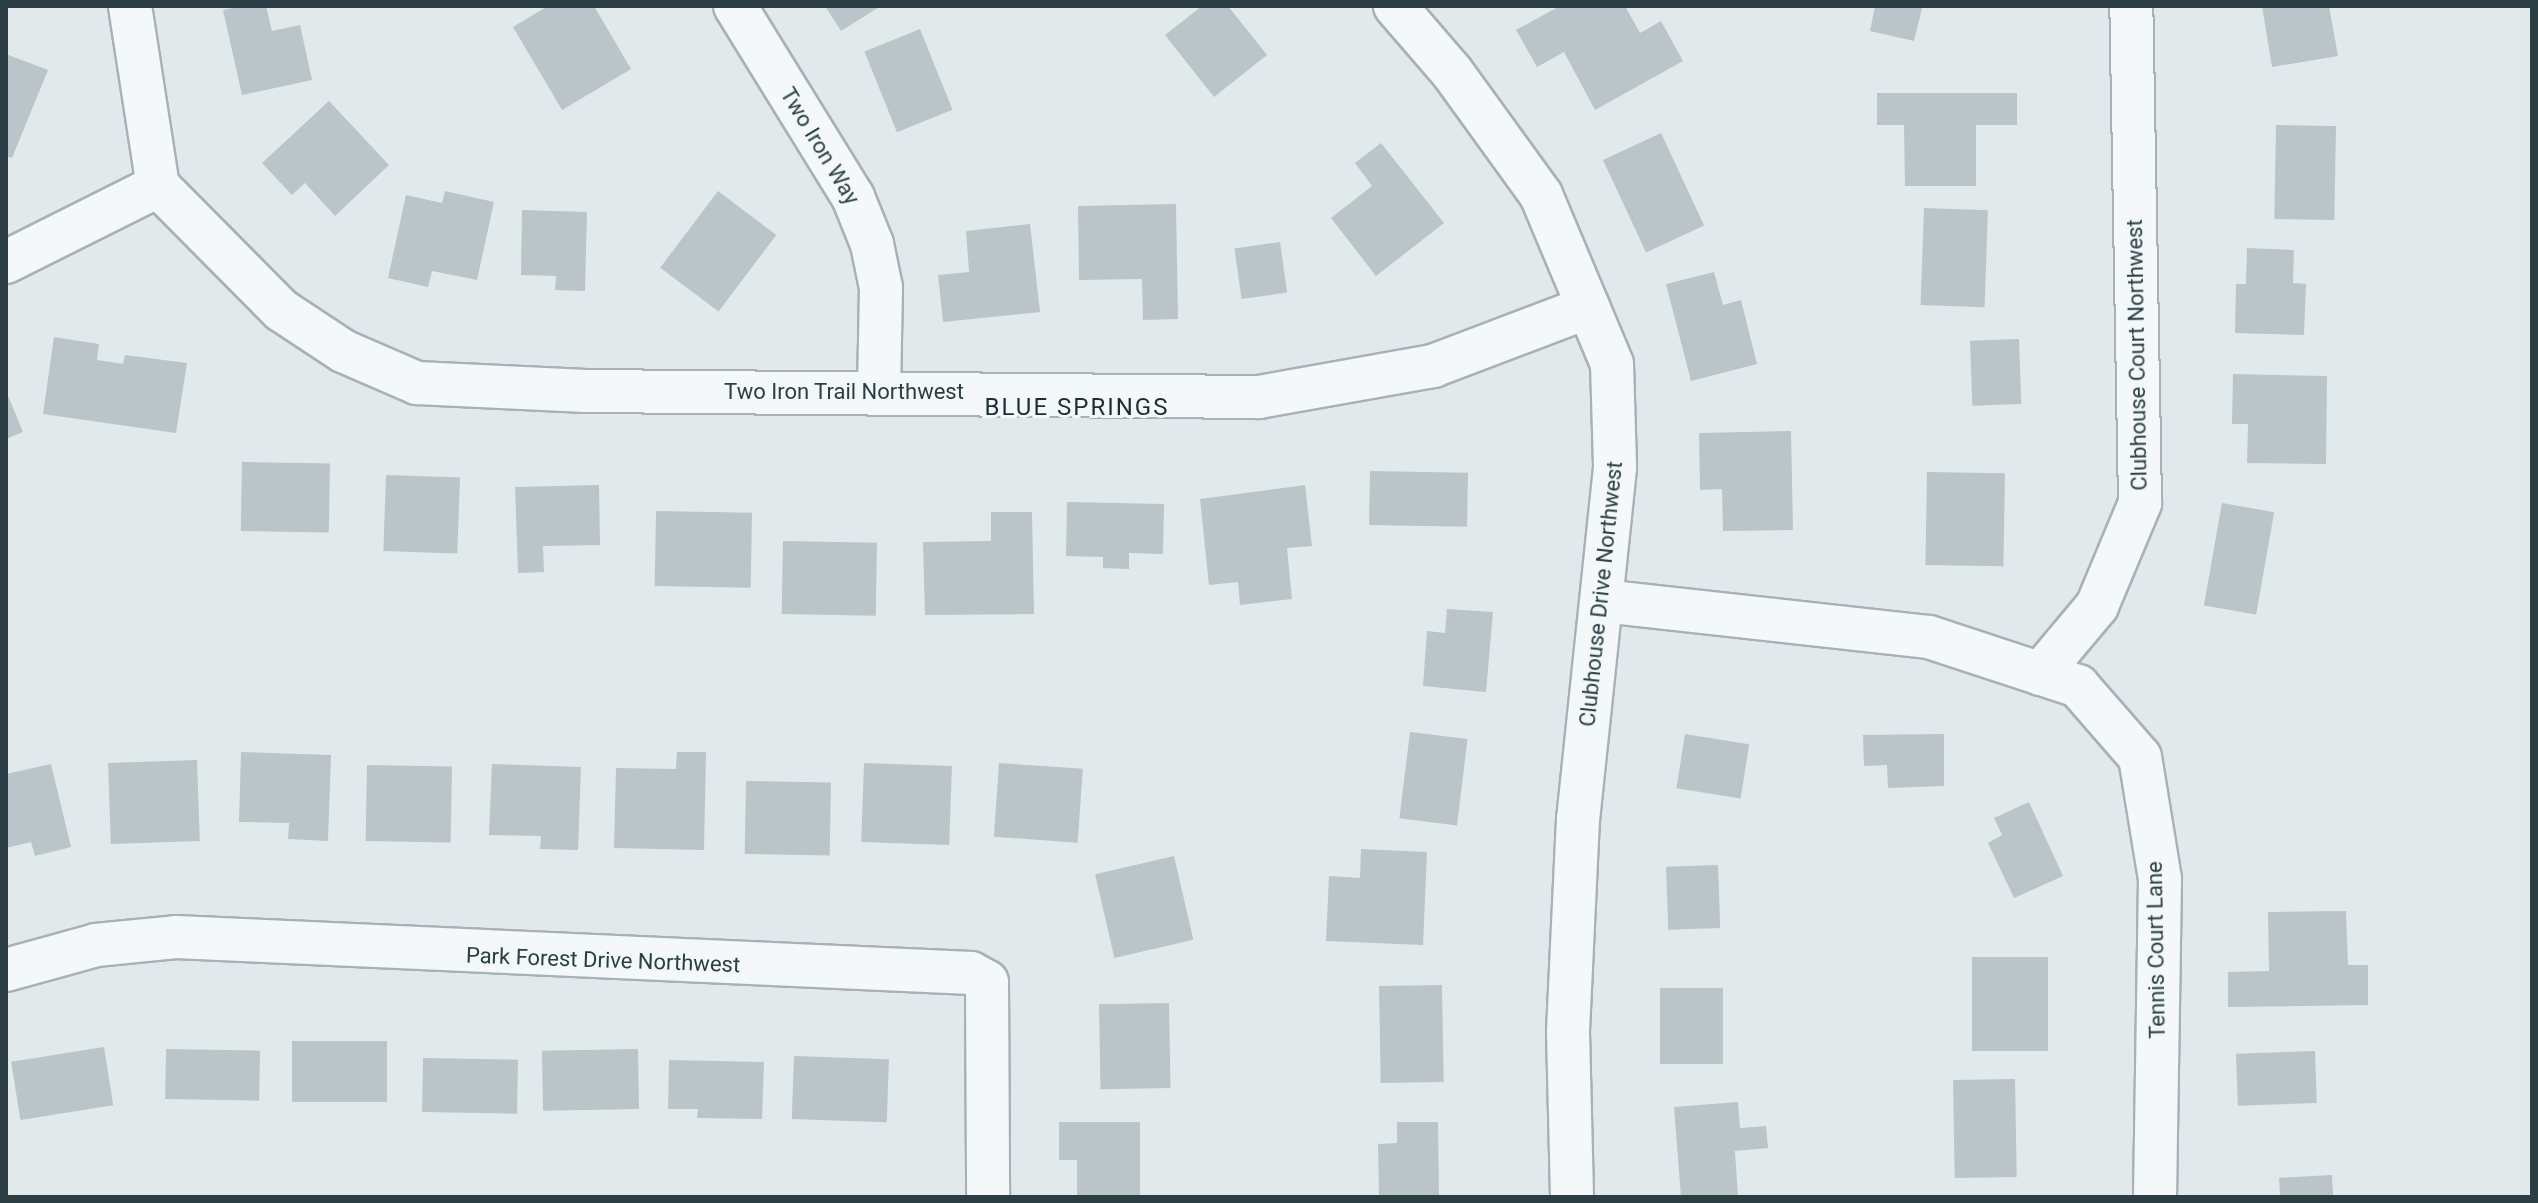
<!DOCTYPE html>
<style>
body{margin:0}
#map{position:relative;width:2538px;height:1203px;overflow:hidden;background:#e2e9eb;font-family:Roboto,sans-serif}
div>[style]{position:absolute}
.building>*{inset:0;background:#b9c5c9;transform-origin:0 0}
.roads{filter:drop-shadow(2px 0 #a7b2b6) drop-shadow(-2px 0 #a7b2b6) drop-shadow(0 2px #a7b2b6) drop-shadow(0 -2px #a7b2b6)}
.minor>*{height:42px;margin:-21px;padding:0 21px;transform-origin:21px;border-radius:21px;background:#f5f8f9}
span{translate:-50% -50%;white-space:nowrap;text-align:center;line-height:1.15;-webkit-text-stroke:6px #f2f7f8;paint-order:stroke}
.street-label{font-size:22px;color:#2a3e44}
.neighbourhood-label{font-size:24px;color:#1c2e35;letter-spacing:2px}
.frame{position:absolute;inset:0;border:8px solid #2a3e44;pointer-events:none}
</style>
<div id="map">
<div class="building">
<i style="clip-path:polygon(243px 6px,266px 6px,272px 31px,300px 25px,312px 80px,242px 95px,223px 10px)"></i>
<i style="clip-path:polygon(548px 6px,594px 6px,631px 69px,562px 110px,513px 27px)"></i>
<i style="clip-path:polygon(825px 6px,881px 6px,841px 31px)"></i>
<i style="clip-path:polygon(1202px 6px,1228px 6px,1267px 55px,1214px 97px,1165px 35px)"></i>
<i style="clip-path:polygon(1560px 6px,1625px 6px,1640px 33px,1661px 21px,1683px 61px,1595px 110px,1564px 52px,1537px 67px,1516px 30px)"></i>
<i style="clip-path:polygon(1875px 6px,1922px 8px,1914px 41px,1870px 31px)"></i>
<i style="clip-path:polygon(2262px 6px,2329px 6px,2338px 56px,2272px 67px)"></i>
<i style="left:920px;top:29px;width:87px;height:60px;rotate:68deg"></i>
<i style="clip-path:polygon(6px 54px,48px 70px,12px 158px,6px 156px)"></i>
<i style="clip-path:polygon(1877px 93px,2017px 93px,2017px 125px,1976px 125px,1976px 186px,1905px 186px,1904px 125px,1877px 125px)"></i>
<i style="clip-path:polygon(329px 101px,389px 165px,335px 216px,305px 183px,292px 195px,262px 163px)"></i>
<i style="left:2276px;top:125px;width:60px;height:94px;rotate:1deg"></i>
<i style="left:1661px;top:133px;width:102px;height:64px;rotate:65deg"></i>
<i style="clip-path:polygon(1381px 143px,1444px 223px,1376px 276px,1331px 218px,1372px 186px,1355px 163px)"></i>
<i style="clip-path:polygon(445px 191px,494px 202px,477px 280px,432px 271px,428px 287px,388px 278px,406px 195px,442px 203px)"></i>
<i style="left:718px;top:191px;width:73px;height:96px;rotate:37deg"></i>
<i style="clip-path:polygon(1176px 204px,1178px 319px,1143px 320px,1142px 279px,1079px 280px,1078px 206px)"></i>
<i style="left:1924px;top:208px;width:64px;height:97px;rotate:2deg"></i>
<i style="clip-path:polygon(522px 210px,587px 212px,585px 291px,555px 290px,556px 276px,521px 275px)"></i>
<i style="clip-path:polygon(1030px 224px,1040px 312px,943px 322px,938px 275px,969px 272px,966px 231px)"></i>
<i style="left:1280px;top:242px;width:51px;height:46px;rotate:82deg"></i>
<i style="clip-path:polygon(2247px 248px,2294px 250px,2293px 283px,2306px 284px,2304px 335px,2235px 333px,2236px 284px,2246px 284px)"></i>
<i style="clip-path:polygon(1714px 272px,1723px 305px,1741px 300px,1757px 364px,1691px 381px,1666px 284px)"></i>
<i style="clip-path:polygon(54px 337px,99px 344px,97px 360px,123px 364px,125px 355px,187px 363px,176px 433px,43px 414px)"></i>
<i style="left:2019px;top:339px;width:65px;height:49px;rotate:88deg"></i>
<i style="clip-path:polygon(2233px 374px,2327px 376px,2326px 464px,2247px 463px,2248px 424px,2232px 424px)"></i>
<i style="clip-path:polygon(6px 391px,23px 432px,6px 439px)"></i>
<i style="clip-path:polygon(1791px 431px,1793px 530px,1723px 531px,1722px 489px,1700px 490px,1699px 433px)"></i>
<i style="left:242px;top:462px;width:88px;height:69px;rotate:1deg"></i>
<i style="left:1370px;top:471px;width:98px;height:54px;rotate:1deg"></i>
<i style="left:1927px;top:472px;width:78px;height:93px;rotate:1deg"></i>
<i style="left:386px;top:475px;width:74px;height:76px;rotate:2deg"></i>
<i style="clip-path:polygon(599px 485px,600px 545px,543px 546px,544px 572px,518px 573px,515px 487px)"></i>
<i style="clip-path:polygon(1305px 485px,1312px 546px,1287px 548px,1292px 599px,1240px 605px,1238px 582px,1209px 585px,1200px 499px)"></i>
<i style="clip-path:polygon(1067px 502px,1164px 504px,1163px 554px,1129px 553px,1129px 569px,1103px 568px,1103px 557px,1066px 556px)"></i>
<i style="left:2222px;top:503px;width:53px;height:104px;rotate:10deg"></i>
<i style="left:656px;top:511px;width:96px;height:75px;rotate:1deg"></i>
<i style="clip-path:polygon(991px 512px,1032px 512px,1034px 614px,925px 615px,923px 542px,991px 541px)"></i>
<i style="left:783px;top:541px;width:94px;height:73px;rotate:1deg"></i>
<i style="clip-path:polygon(1447px 609px,1493px 612px,1486px 692px,1423px 686px,1427px 631px,1445px 633px)"></i>
<i style="left:1410px;top:732px;width:58px;height:87px;rotate:7deg"></i>
<i style="left:1685px;top:734px;width:65px;height:55px;rotate:9deg"></i>
<i style="clip-path:polygon(1944px 734px,1944px 786px,1888px 788px,1887px 765px,1864px 766px,1863px 735px)"></i>
<i style="clip-path:polygon(241px 752px,331px 755px,328px 841px,288px 839px,289px 823px,239px 822px)"></i>
<i style="clip-path:polygon(677px 752px,706px 752px,704px 850px,614px 848px,616px 768px,676px 769px)"></i>
<i style="left:197px;top:760px;width:81px;height:89px;rotate:88deg"></i>
<i style="left:864px;top:763px;width:88px;height:79px;rotate:2deg"></i>
<i style="left:999px;top:763px;width:84px;height:74px;rotate:4deg"></i>
<i style="clip-path:polygon(51px 764px,71px 847px,35px 856px,31px 842px,6px 848px,6px 774px)"></i>
<i style="clip-path:polygon(492px 764px,581px 767px,578px 850px,540px 849px,541px 836px,489px 835px)"></i>
<i style="left:367px;top:765px;width:85px;height:76px;rotate:1deg"></i>
<i style="left:746px;top:781px;width:85px;height:73px;rotate:1deg"></i>
<i style="clip-path:polygon(2029px 802px,2063px 876px,2014px 898px,1988px 843px,2002px 835px,1994px 818px)"></i>
<i style="clip-path:polygon(1361px 849px,1427px 852px,1423px 945px,1326px 941px,1329px 876px,1360px 878px)"></i>
<i style="left:1174px;top:856px;width:86px;height:81px;rotate:77deg"></i>
<i style="left:1718px;top:865px;width:63px;height:52px;rotate:88deg"></i>
<i style="clip-path:polygon(2346px 911px,2348px 965px,2368px 965px,2368px 1005px,2228px 1007px,2228px 972px,2269px 971px,2268px 912px)"></i>
<i style="left:1972px;top:957px;width:76px;height:94px"></i>
<i style="left:1442px;top:985px;width:97px;height:63px;rotate:89deg"></i>
<i style="left:1660px;top:988px;width:63px;height:76px"></i>
<i style="left:1169px;top:1003px;width:85px;height:70px;rotate:89deg"></i>
<i style="left:387px;top:1041px;width:61px;height:95px;rotate:90deg"></i>
<i style="left:104px;top:1047px;width:59px;height:94px;rotate:81deg"></i>
<i style="left:166px;top:1049px;width:94px;height:50px;rotate:1deg"></i>
<i style="left:638px;top:1049px;width:60px;height:96px;rotate:89deg"></i>
<i style="left:2315px;top:1051px;width:52px;height:79px;rotate:88deg"></i>
<i style="left:794px;top:1056px;width:95px;height:63px;rotate:2deg"></i>
<i style="left:423px;top:1058px;width:95px;height:54px;rotate:1deg"></i>
<i style="clip-path:polygon(669px 1060px,764px 1062px,762px 1119px,697px 1118px,698px 1109px,668px 1109px)"></i>
<i style="left:2015px;top:1079px;width:98px;height:62px;rotate:89deg"></i>
<i style="clip-path:polygon(1738px 1102px,1740px 1128px,1766px 1126px,1768px 1148px,1735px 1151px,1738px 1197px,1681px 1197px,1674px 1107px)"></i>
<i style="clip-path:polygon(1059px 1122px,1140px 1122px,1140px 1197px,1077px 1197px,1077px 1160px,1059px 1160px)"></i>
<i style="clip-path:polygon(1397px 1122px,1438px 1122px,1439px 1197px,1379px 1197px,1378px 1144px,1397px 1143px)"></i>
<i style="left:2332px;top:1175px;width:22px;height:53px;rotate:87deg"></i>
</div>
<div class="roads">
<div class="minor">
<i style="left:130px;top:6px;width:182px;rotate:81.2deg"></i>
<i style="left:735px;top:6px;width:225px;rotate:58.3deg"></i>
<i style="left:853px;top:197px;width:51px;rotate:68deg"></i>
<i style="left:872px;top:244px;width:45px;rotate:78.4deg"></i>
<i style="left:881px;top:288px;width:103px;rotate:91.1deg"></i>
<i style="left:1395px;top:6px;width:87px;rotate:49.2deg"></i>
<i style="left:1452px;top:72px;width:152px;rotate:54.1deg"></i>
<i style="left:1541px;top:195px;width:183px;rotate:67.2deg"></i>
<i style="left:1612px;top:364px;width:104px;rotate:88.3deg"></i>
<i style="left:1615px;top:468px;width:353px;rotate:96deg"></i>
<i style="left:1578px;top:819px;width:213px;rotate:92.7deg"></i>
<i style="left:1568px;top:1032px;width:165px;rotate:88.6deg"></i>
<i style="left:158px;top:186px;width:175px;rotate:45.2deg"></i>
<i style="left:281px;top:310px;width:74px;rotate:33.5deg"></i>
<i style="left:343px;top:351px;width:81px;rotate:23.4deg"></i>
<i style="left:417px;top:383px;width:169px;rotate:2.7deg"></i>
<i style="left:586px;top:391px;width:673px;rotate:0.51deg"></i>
<i style="left:1259px;top:397px;width:177px;rotate:-10.1deg"></i>
<i style="left:1433px;top:366px;width:166px;rotate:-20.8deg"></i>
<i style="left:6px;top:262px;width:170px;rotate:-26.6deg"></i>
<i style="left:1602px;top:601px;width:329px;rotate:6.3deg"></i>
<i style="left:1929px;top:637px;width:157px;rotate:18.2deg"></i>
<i style="left:2078px;top:686px;width:94px;rotate:48.9deg"></i>
<i style="left:2140px;top:757px;width:124px;rotate:80.7deg"></i>
<i style="left:2160px;top:879px;width:318px;rotate:90.9deg"></i>
<i style="left:2040px;top:674px;width:89px;rotate:-50deg"></i>
<i style="left:2097px;top:606px;width:112px;rotate:-67.3deg"></i>
<i style="left:2140px;top:503px;width:497px;rotate:-91deg"></i>
<i style="left:6px;top:970px;width:93px;rotate:-15.5deg"></i>
<i style="left:96px;top:945px;width:80px;rotate:-5.7deg"></i>
<i style="left:176px;top:937px;width:796px;rotate:2.59deg"></i>
<i style="left:971px;top:973px;width:18px;rotate:29deg"></i>
<i style="left:987px;top:982px;width:215px;rotate:89.7deg"></i>
</div>
</div>
<div class="street-label">
<span style="left:820px;top:146px;rotate:59deg">Two Iron Way</span>
<span style="left:2137px;top:355px;rotate:-91deg">Clubhouse Court Northwest</span>
<span style="left:844px;top:392px">Two Iron Trail Northwest</span>
<span style="left:1601px;top:594px;rotate:-84deg">Clubhouse Drive Northwest</span>
<span style="left:2156px;top:950px;rotate:-91deg">Tennis Court Lane</span>
<span style="left:603px;top:960px;rotate:2deg">Park Forest Drive Northwest</span>
</div>
<div class="neighbourhood-label">
<span style="left:1077px;top:408px">BLUE SPRINGS</span>
</div>
<div class="frame"></div>
</div>
